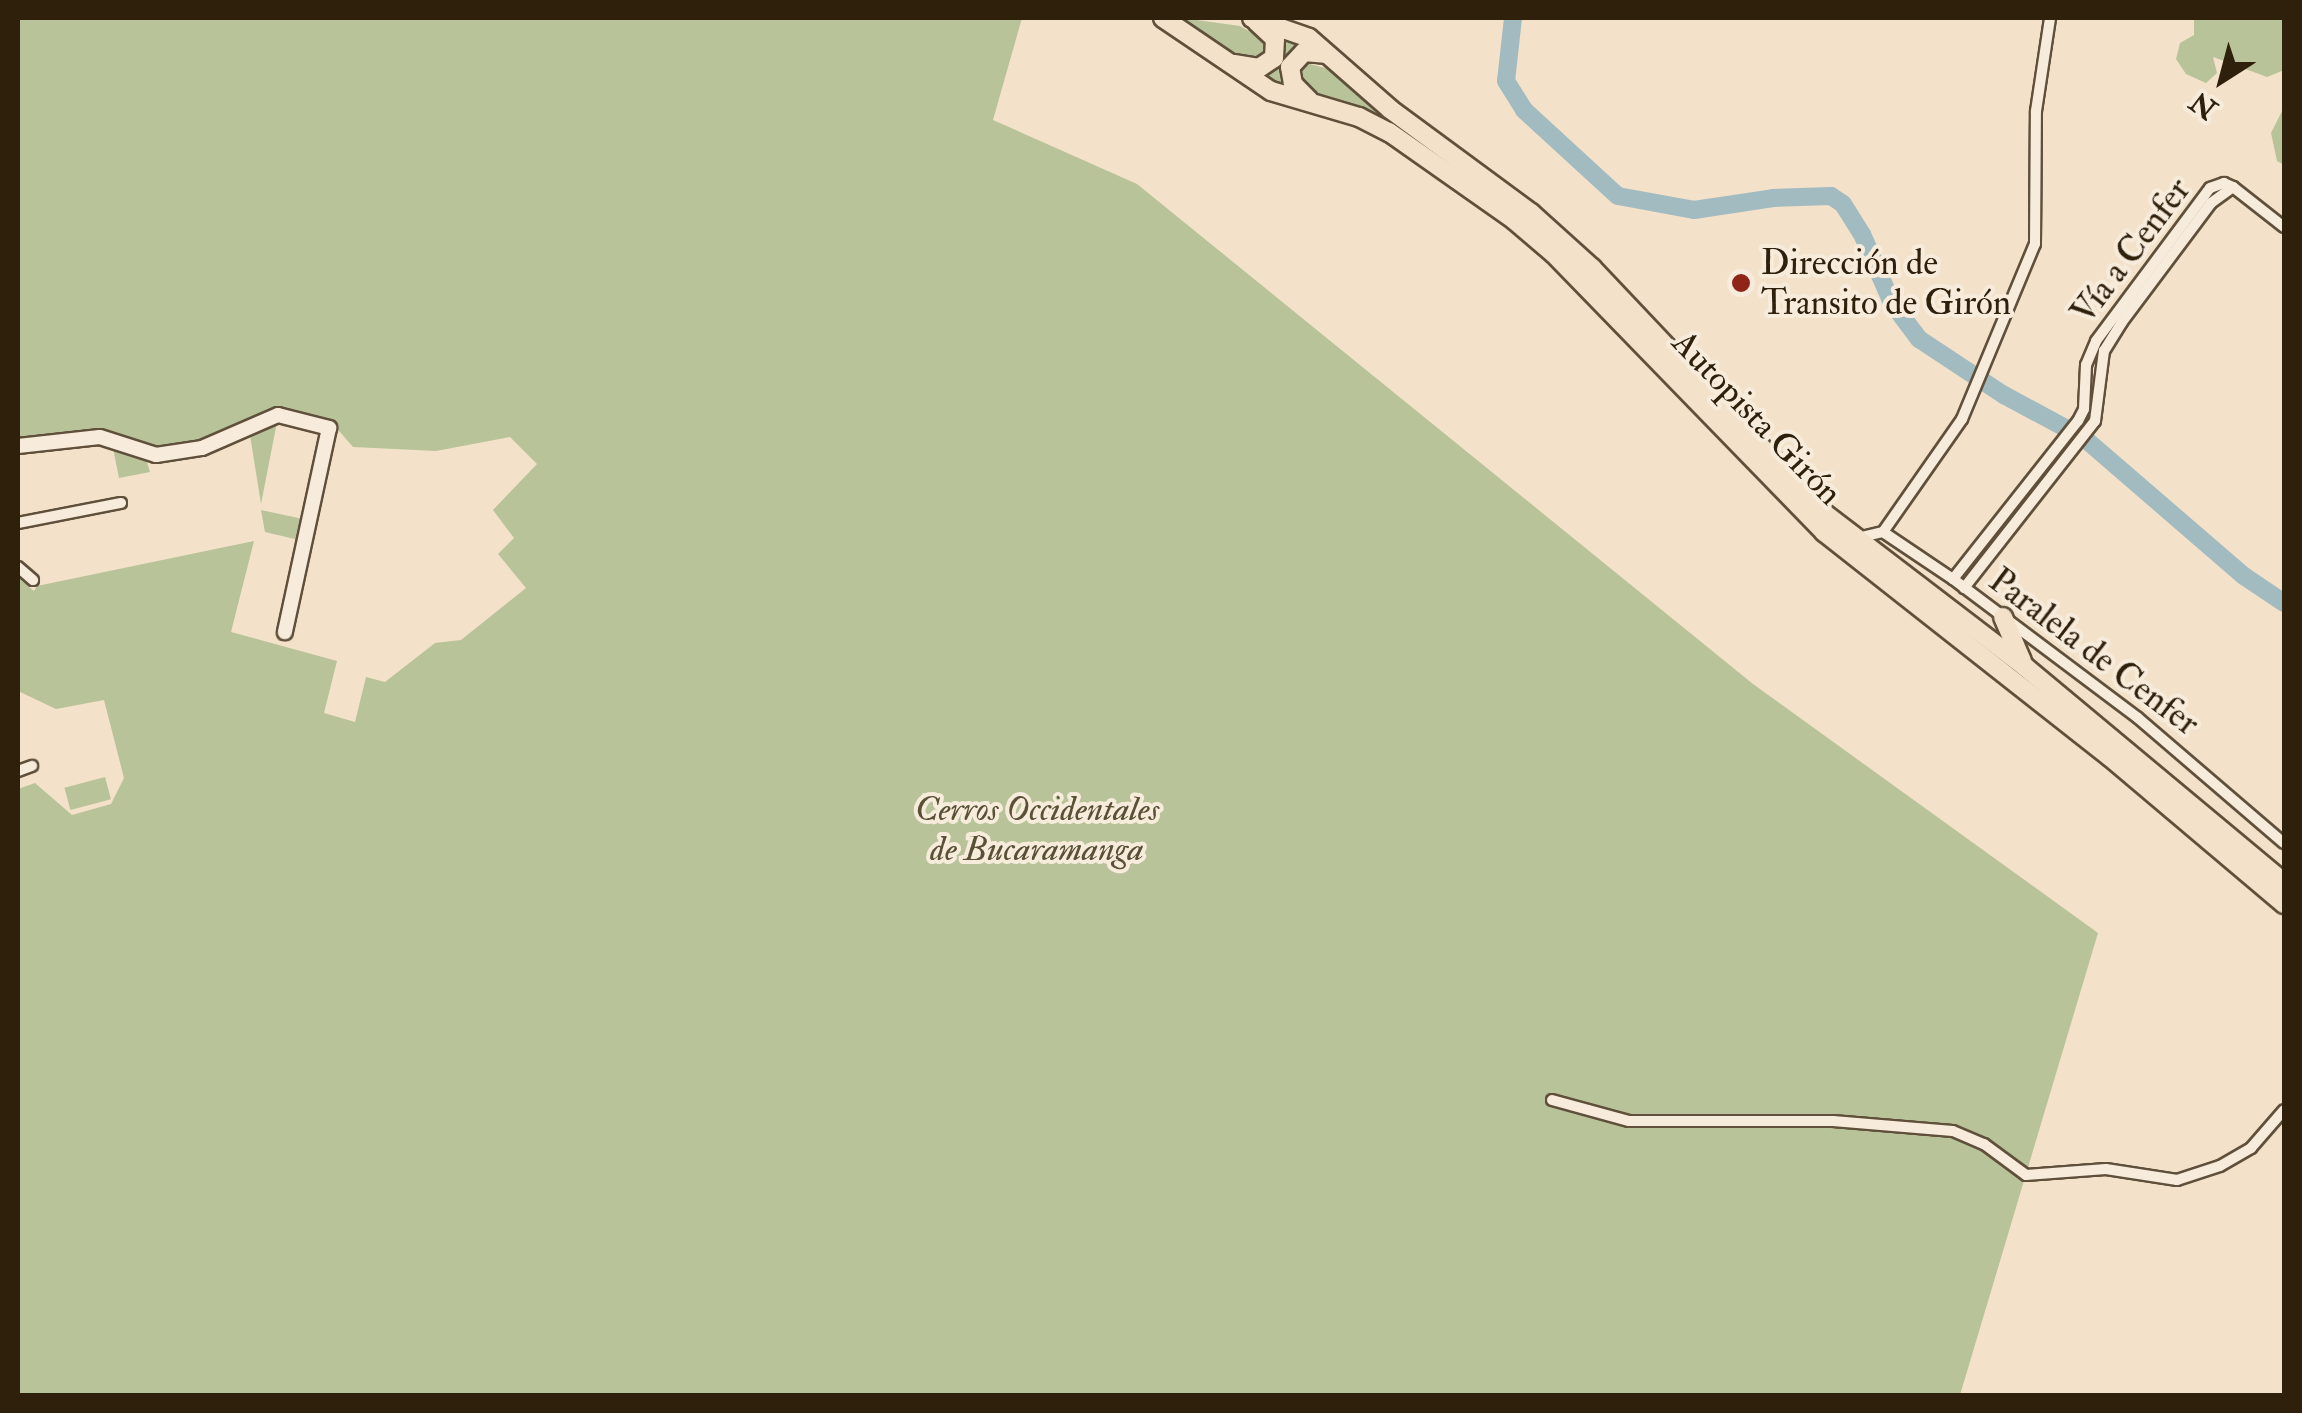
<!DOCTYPE html>
<meta charset="utf-8">
<style>
body{margin:0}
#map{position:relative;width:2302px;height:1413px;overflow:hidden;background:#f3e1c9;font-family:"IM FELL Double Pica",serif}
div>[style]{position:absolute}
.green>*{inset:0;background:#b8c399;transform-origin:0 0}
.river>*{height:18px;margin:-9px;padding:0 9px;transform-origin:9px;border-radius:9px;background:#a1bbc1}
.roads{filter:drop-shadow(2px 0 #60503b) drop-shadow(-2px 0 #60503b) drop-shadow(0 2px #60503b) drop-shadow(0 -2px #60503b)}
.street>*{height:10px;margin:-5px;padding:0 5px;transform-origin:5px;border-radius:5px;background:#f7ecdc}
.secondary>*{height:14px;margin:-7px;padding:0 7px;transform-origin:7px;border-radius:7px;background:#f7ecdc}
.highway>*{height:18px;margin:-9px;padding:0 9px;transform-origin:9px;border-radius:9px;background:#f3e1c9}
.dots>*{width:28px;height:28px;translate:-50% -50%;box-sizing:border-box;border:5px solid #f7ecdc;border-radius:50%}
span{translate:-50% -50%;white-space:nowrap;text-align:center;line-height:1.15;-webkit-text-stroke:8px #f7ecdc;paint-order:stroke}
.street-label{font-size:35px;color:#2f200c}
.poi-label{font-size:35px;color:#2f200c}
.left{translate:0 -50%;text-align:left}
.park-label{font-size:35px;color:#585136;font-style:italic}
.frame{position:absolute;inset:0;border:20px solid #2f200c;pointer-events:none}
.north{position:absolute;left:2172px;top:30px;width:100px;height:100px;-webkit-text-stroke:8px #f7ecdc;paint-order:stroke;rotate:216deg;font-size:28px;font-weight:700;line-height:40px;text-align:center;color:#2f200c}
.north::after{content:'';display:block;margin:auto;width:35px;height:45px;background:#2f200c;clip-path:polygon(50% 0,100% 100%,50% 72%,0 100%)}
</style>
<div id="map">
<div class="green">
<i style="clip-path:polygon(18px 18px,1022px 18px,993px 120px,1137px 184px,1753px 684px,2098px 933px,1960px 1395px,18px 1395px,18px 789px,35px 783px,72px 815px,111px 804px,124px 778px,104px 700px,56px 709px,18px 691px,18px 578px,34px 591px,37px 586px,254px 541px,231px 632px,337px 661px,324px 713px,355px 722px,366px 677px,385px 682px,435px 643px,461px 640px,526px 588px,498px 554px,514px 538px,493px 510px,537px 464px,510px 437px,436px 451px,353px 447px,333px 424px,275px 408px,200px 442px,155px 448px,105px 431px,18px 438px)"></i>
<i style="clip-path:polygon(1182px 18px,1240px 26px,1264px 40px,1268px 51px,1257px 58px,1234px 53px)"></i>
<i style="clip-path:polygon(2194px 18px,2284px 18px,2284px 70px,2267px 77px,2213px 57px,2217px 73px,2206px 83px,2186px 74px,2176px 59px,2180px 43px,2194px 35px)"></i>
<i style="clip-path:polygon(1275px 29px,1308px 45px,1283px 70px,1281px 77px,1294px 93px,1251px 72px,1277px 69px,1281px 61px,1284px 43px)"></i>
<i style="clip-path:polygon(1306px 63px,1329px 69px,1379px 114px,1305px 93px,1298px 75px)"></i>
<i style="clip-path:polygon(2284px 107px,2284px 165px,2277px 161px,2271px 133px)"></i>
<i style="clip-path:polygon(277px 422px,261px 504px,250px 435px)"></i>
<i style="clip-path:polygon(113px 448px,146px 459px,150px 472px,119px 478px)"></i>
<i style="clip-path:polygon(261px 510px,303px 519px,299px 540px,265px 532px)"></i>
<i style="left:105px;top:777px;width:23px;height:42px;rotate:75deg"></i>
</div>
<div class="river">
<i style="left:1513px;top:18px;width:63px;rotate:96.3deg"></i>
<i style="left:1506px;top:81px;width:34px;rotate:58deg"></i>
<i style="left:1524px;top:110px;width:127px;rotate:42.5deg"></i>
<i style="left:1618px;top:196px;width:77px;rotate:10.4deg"></i>
<i style="left:1694px;top:210px;width:80px;rotate:-8.6deg"></i>
<i style="left:1773px;top:198px;width:58px;rotate:-2deg"></i>
<i style="left:1831px;top:196px;width:14px;rotate:34deg"></i>
<i style="left:1843px;top:204px;width:36px;rotate:58deg"></i>
<i style="left:1862px;top:234px;width:75px;rotate:66.5deg"></i>
<i style="left:1892px;top:303px;width:45px;rotate:53.1deg"></i>
<i style="left:1919px;top:339px;width:102px;rotate:33.4deg"></i>
<i style="left:2004px;top:395px;width:91px;rotate:28.3deg"></i>
<i style="left:2084px;top:438px;width:211px;rotate:40.8deg"></i>
<i style="left:2244px;top:576px;width:48px;rotate:34deg"></i>
</div>
<div class="roads">
<div class="street">
<i style="left:18px;top:523px;width:105px;rotate:-11deg"></i>
<i style="left:1883px;top:532px;width:138px;rotate:-55deg"></i>
<i style="left:1962px;top:419px;width:190px;rotate:-67.4deg"></i>
<i style="left:2035px;top:244px;width:133px;rotate:-89.6deg"></i>
<i style="left:2036px;top:111px;width:94px;rotate:-81.4deg"></i>
<i style="left:1857px;top:538px;width:27px;rotate:-13deg"></i>
<i style="left:1883px;top:532px;width:84px;rotate:33.9deg"></i>
<i style="left:1953px;top:579px;width:231px;rotate:36.9deg"></i>
<i style="left:2138px;top:718px;width:192px;rotate:40.6deg"></i>
<i style="left:18px;top:567px;width:20px;rotate:41deg"></i>
<i style="left:1953px;top:579px;width:201px;rotate:-51.7deg"></i>
<i style="left:2078px;top:421px;width:13px;rotate:-63deg"></i>
<i style="left:2084px;top:409px;width:44px;rotate:-87.4deg"></i>
<i style="left:2086px;top:365px;width:26px;rotate:-67deg"></i>
<i style="left:2096px;top:341px;width:191px;rotate:-53.3deg"></i>
<i style="left:2210px;top:188px;width:15px;rotate:-20deg"></i>
<i style="left:2224px;top:183px;width:10px;rotate:24deg"></i>
<i style="left:2233px;top:187px;width:65px;rotate:38.1deg"></i>
<i style="left:1964px;top:588px;width:212px;rotate:-51.9deg"></i>
<i style="left:2095px;top:421px;width:71px;rotate:-82.7deg"></i>
<i style="left:2104px;top:351px;width:34px;rotate:-58deg"></i>
<i style="left:2122px;top:322px;width:149px;rotate:-53.2deg"></i>
<i style="left:2211px;top:203px;width:27px;rotate:-36deg"></i>
<i style="left:18px;top:771px;width:15px;rotate:-20deg"></i>
<i style="left:1552px;top:1100px;width:80px;rotate:15.3deg"></i>
<i style="left:1629px;top:1121px;width:204px"></i>
<i style="left:1833px;top:1121px;width:120px;rotate:4.8deg"></i>
<i style="left:1953px;top:1131px;width:34px;rotate:23deg"></i>
<i style="left:1984px;top:1144px;width:52px;rotate:36.4deg"></i>
<i style="left:2026px;top:1175px;width:80px;rotate:-4.3deg"></i>
<i style="left:2106px;top:1169px;width:72px;rotate:8.8deg"></i>
<i style="left:2177px;top:1180px;width:45px;rotate:-18deg"></i>
<i style="left:2220px;top:1166px;width:36px;rotate:-30deg"></i>
<i style="left:2251px;top:1148px;width:50px;rotate:-49deg"></i>
</div>
<div class="secondary">
<i style="left:18px;top:446px;width:82px;rotate:-6.3deg"></i>
<i style="left:100px;top:437px;width:59px;rotate:17.8deg"></i>
<i style="left:156px;top:455px;width:47px;rotate:-8.7deg"></i>
<i style="left:202px;top:448px;width:83px;rotate:-23.5deg"></i>
<i style="left:278px;top:415px;width:53px;rotate:14.3deg"></i>
<i style="left:329px;top:428px;width:209px;rotate:102.2deg"></i>
</div>
<div class="highway">
<i style="left:1163px;top:18px;width:130px;rotate:34.1deg"></i>
<i style="left:1271px;top:91px;width:92px;rotate:16.5deg"></i>
<i style="left:1359px;top:117px;width:34px;rotate:27deg"></i>
<i style="left:1389px;top:132px;width:153px;rotate:35.1deg"></i>
<i style="left:1514px;top:220px;width:52px;rotate:40.4deg"></i>
<i style="left:1554px;top:254px;width:388px;rotate:45.8deg"></i>
<i style="left:1824px;top:532px;width:364px;rotate:38.2deg"></i>
<i style="left:2110px;top:757px;width:228px;rotate:40.2deg"></i>
<i style="left:1252px;top:18px;width:60px;rotate:19.3deg"></i>
<i style="left:1309px;top:38px;width:108px;rotate:41.2deg"></i>
<i style="left:1390px;top:109px;width:175px;rotate:36.4deg"></i>
<i style="left:1531px;top:213px;width:82px;rotate:42deg"></i>
<i style="left:1592px;top:268px;width:337px;rotate:46.6deg"></i>
<i style="left:1824px;top:513px;width:252px;rotate:37.4deg"></i>
<i style="left:2024px;top:666px;width:339px;rotate:39.8deg"></i>
<i style="left:1234px;top:64px;width:25px;rotate:9deg"></i>
<i style="left:1259px;top:68px;width:18px;rotate:-34deg"></i>
<i style="left:1274px;top:58px;width:19px;rotate:-87deg"></i>
<i style="left:1275px;top:39px;width:25px;rotate:-137deg"></i>
<i style="left:1309px;top:100px;width:23px;rotate:-135deg"></i>
<i style="left:1293px;top:84px;width:17px;rotate:-100deg"></i>
<i style="left:1290px;top:67px;width:21px;rotate:-47deg"></i>
<i style="left:1304px;top:52px;width:21px;rotate:5deg"></i>
<i style="left:2003px;top:617px;width:48px;rotate:66.6deg"></i>
</div>
</div>
<div class="dots">
<i style="left:1741px;top:283px;background:#8f2418"></i>
</div>
<div class="street-label">
<span style="left:2131px;top:251px;rotate:-53deg">Vía a Cenfer</span>
<span style="left:1757px;top:418px;rotate:46deg">Autopista Girón</span>
<span style="left:2094px;top:652px;rotate:37deg">Paralela de Cenfer</span>
</div>
<div class="poi-label">
<span class="left" style="left:1761px;top:283px">Dirección de<br>Transito de Girón</span>
</div>
<div class="park-label">
<span style="left:1037px;top:829px">Cerros Occidentales<br>de Bucaramanga</span>
</div>
<div class="frame"></div>
<div class="north">N</div>
</div>
